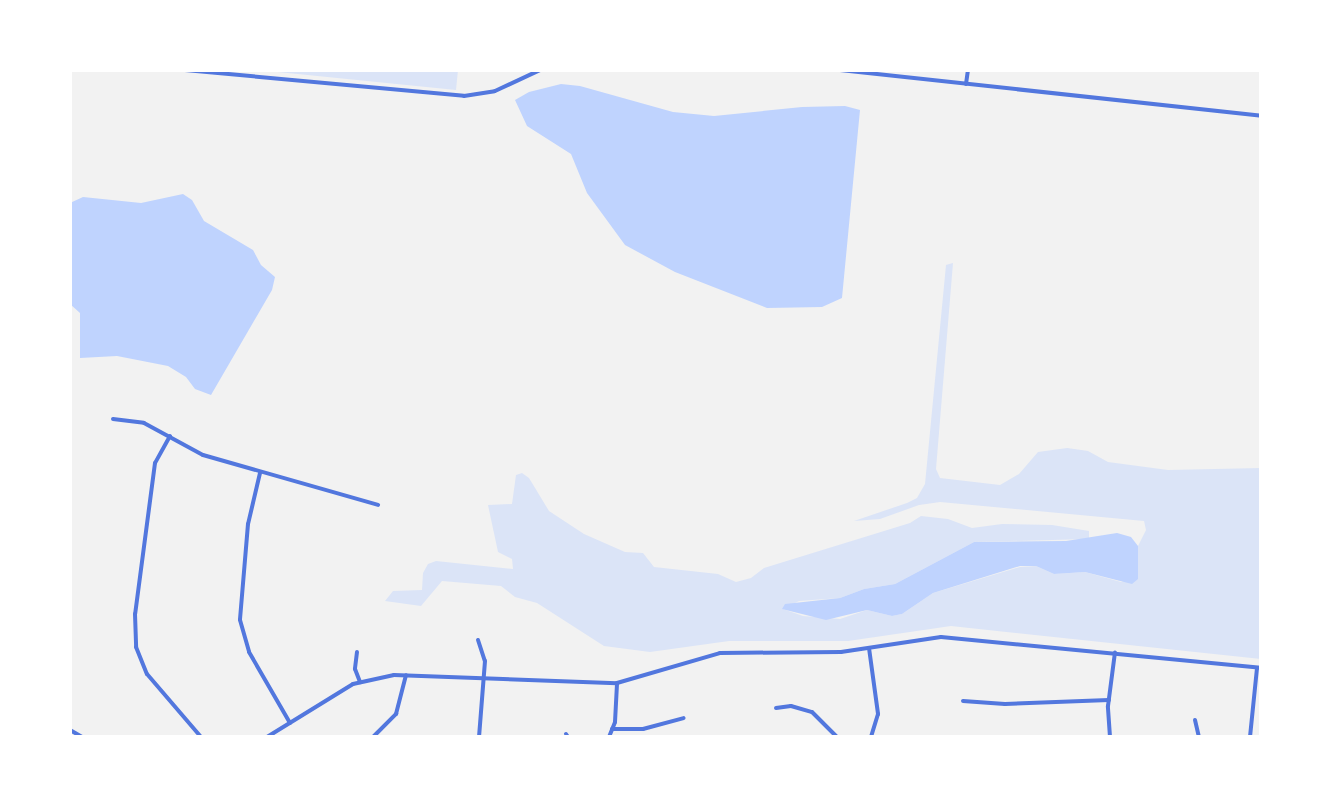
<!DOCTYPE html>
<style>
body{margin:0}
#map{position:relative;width:1331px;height:807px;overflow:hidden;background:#f2f2f2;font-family:"Crimson Pro",serif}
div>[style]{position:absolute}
.green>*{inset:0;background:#dbe4f7}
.water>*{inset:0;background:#bfd3fe}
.minor>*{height:4px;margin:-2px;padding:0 2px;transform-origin:2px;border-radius:2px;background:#5277de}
.tertiary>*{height:4px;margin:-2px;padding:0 2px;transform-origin:2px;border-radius:2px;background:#5277de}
span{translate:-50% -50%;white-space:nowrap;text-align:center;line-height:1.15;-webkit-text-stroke:6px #fff;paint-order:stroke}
.frame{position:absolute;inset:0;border:72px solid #fff;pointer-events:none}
</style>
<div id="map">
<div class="green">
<i style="clip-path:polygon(258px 70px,458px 70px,456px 90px)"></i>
<i style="clip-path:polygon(953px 263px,936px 469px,940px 478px,1000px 485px,1019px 474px,1038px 452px,1067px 448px,1088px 451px,1108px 462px,1168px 470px,1261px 468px,1261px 659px,951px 626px,848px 641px,729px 641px,650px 652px,604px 646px,537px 603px,515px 597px,501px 586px,442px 581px,421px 606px,385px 601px,393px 591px,422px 590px,423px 573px,428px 564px,436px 561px,513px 569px,512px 559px,498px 552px,488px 505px,512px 504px,516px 475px,522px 473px,529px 478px,549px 511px,584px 534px,625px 552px,643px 553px,654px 567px,718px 574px,736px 582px,751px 578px,764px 568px,910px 523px,921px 516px,948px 519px,972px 528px,1002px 524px,1052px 525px,1089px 531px,1089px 539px,974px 542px,895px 584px,864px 589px,840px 598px,799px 601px,783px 609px,803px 616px,840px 619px,867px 610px,892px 616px,902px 614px,933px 593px,1020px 567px,1036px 566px,1054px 574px,1085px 572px,1121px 582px,1138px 578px,1138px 546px,1146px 530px,1144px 521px,940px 502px,919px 505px,880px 519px,854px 521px,907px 503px,917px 498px,925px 484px,946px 265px)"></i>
</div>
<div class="water">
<i style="clip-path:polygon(561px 84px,580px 86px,673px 112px,714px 116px,802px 107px,845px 106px,860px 110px,842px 298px,822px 307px,767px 308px,675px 272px,625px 245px,587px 193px,571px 154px,527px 126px,515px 100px,529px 92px)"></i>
<i style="clip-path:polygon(183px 194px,192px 200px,204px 221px,253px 250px,261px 265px,275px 277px,272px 290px,211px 395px,195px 389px,186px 377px,168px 366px,117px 356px,80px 358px,80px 313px,70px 304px,70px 203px,83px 197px,141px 203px)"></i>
<i style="clip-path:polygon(1117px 533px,1131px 537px,1138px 546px,1138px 579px,1132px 584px,1085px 572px,1054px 574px,1036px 566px,1020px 566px,933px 593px,902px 614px,892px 616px,867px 610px,826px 620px,782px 609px,785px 604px,840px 598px,864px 589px,895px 584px,974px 542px,1066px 541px)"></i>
</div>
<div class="minor">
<i style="left:966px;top:84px;width:14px;rotate:-82deg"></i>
<i style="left:113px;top:419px;width:31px;rotate:7deg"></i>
<i style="left:144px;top:423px;width:67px;rotate:28.5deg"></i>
<i style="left:203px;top:455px;width:182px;rotate:15.9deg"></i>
<i style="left:170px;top:436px;width:31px;rotate:119deg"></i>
<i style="left:155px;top:463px;width:152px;rotate:97.5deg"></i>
<i style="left:135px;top:614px;width:33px;rotate:88deg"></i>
<i style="left:136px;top:647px;width:29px;rotate:68deg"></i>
<i style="left:147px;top:674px;width:83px;rotate:49.4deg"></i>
<i style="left:260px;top:473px;width:52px;rotate:103.2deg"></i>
<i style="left:248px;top:524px;width:96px;rotate:94.8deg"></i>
<i style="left:240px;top:620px;width:33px;rotate:74deg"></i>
<i style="left:249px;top:652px;width:82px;rotate:60deg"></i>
<i style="left:478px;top:640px;width:22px;rotate:72deg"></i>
<i style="left:485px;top:661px;width:76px;rotate:94.5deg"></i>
<i style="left:869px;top:648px;width:67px;rotate:82.2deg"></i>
<i style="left:878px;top:714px;width:24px;rotate:107deg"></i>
<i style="left:357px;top:652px;width:17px;rotate:97deg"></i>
<i style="left:355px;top:669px;width:14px;rotate:69deg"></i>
<i style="left:963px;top:701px;width:42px;rotate:4.1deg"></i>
<i style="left:1005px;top:704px;width:104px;rotate:-2.2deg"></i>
<i style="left:776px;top:708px;width:15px;rotate:-8deg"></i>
<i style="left:791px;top:706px;width:22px;rotate:16deg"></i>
<i style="left:812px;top:712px;width:35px;rotate:45deg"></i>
<i style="left:1195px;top:720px;width:17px;rotate:77deg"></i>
<i style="left:612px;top:729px;width:31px"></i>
<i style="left:643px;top:729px;width:42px;rotate:-15deg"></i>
<i style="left:70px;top:730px;width:14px;rotate:30deg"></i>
<i style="left:566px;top:734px;width:4px;rotate:56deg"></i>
<i style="left:267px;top:737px;width:101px;rotate:-31.6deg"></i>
<i style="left:353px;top:684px;width:42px;rotate:-12.4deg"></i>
<i style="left:394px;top:675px;width:223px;rotate:2.1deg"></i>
<i style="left:617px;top:683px;width:107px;rotate:-16.2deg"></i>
<i style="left:720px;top:653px;width:121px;rotate:-0.5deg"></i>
<i style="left:841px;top:652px;width:101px;rotate:-8.5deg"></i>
<i style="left:941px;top:637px;width:321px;rotate:5.5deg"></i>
<i style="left:373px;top:737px;width:33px;rotate:-45deg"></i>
<i style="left:396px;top:714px;width:40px;rotate:-75.6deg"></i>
<i style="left:609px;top:737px;width:16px;rotate:-68deg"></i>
<i style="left:615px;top:722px;width:39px;rotate:-87deg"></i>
<i style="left:1110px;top:737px;width:31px;rotate:-94deg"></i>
<i style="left:1108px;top:706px;width:54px;rotate:-82.6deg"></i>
<i style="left:1250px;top:737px;width:69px;rotate:-84.2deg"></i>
</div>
<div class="tertiary">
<i style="left:185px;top:70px;width:280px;rotate:5.3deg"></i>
<i style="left:464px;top:96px;width:31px;rotate:-9deg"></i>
<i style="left:495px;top:91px;width:50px;rotate:-25deg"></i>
<i style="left:840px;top:70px;width:424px;rotate:6.2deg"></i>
</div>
<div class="frame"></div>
</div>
